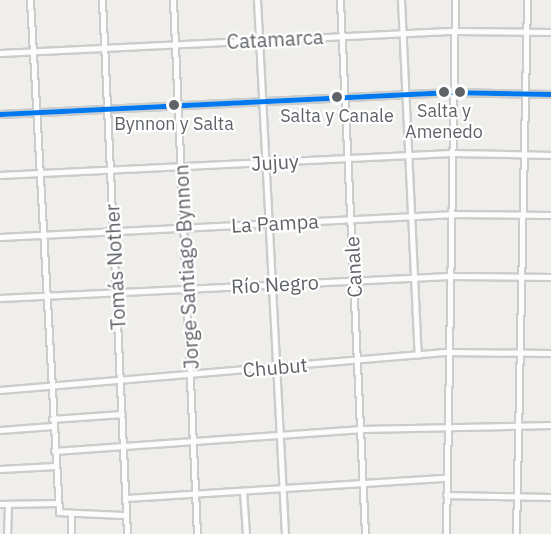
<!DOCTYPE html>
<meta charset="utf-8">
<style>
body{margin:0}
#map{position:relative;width:551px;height:534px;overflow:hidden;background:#efeeea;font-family:"IBM Plex Sans",sans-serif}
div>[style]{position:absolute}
.roads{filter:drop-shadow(2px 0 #cbcccc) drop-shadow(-2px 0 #cbcccc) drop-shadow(0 2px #cbcccc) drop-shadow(0 -2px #cbcccc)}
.minor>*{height:5px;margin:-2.5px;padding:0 2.5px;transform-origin:2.5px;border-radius:2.5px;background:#fdfcfc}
.bus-1>*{height:4.5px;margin:-2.25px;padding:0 2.25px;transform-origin:2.25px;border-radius:2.25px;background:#0079ef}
.dots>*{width:16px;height:16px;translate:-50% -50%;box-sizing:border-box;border:3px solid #fff;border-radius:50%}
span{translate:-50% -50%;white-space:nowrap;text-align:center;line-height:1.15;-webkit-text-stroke:4.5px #fff;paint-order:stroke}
.bus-label{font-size:18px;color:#5f6368}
.street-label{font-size:20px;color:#5f6368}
</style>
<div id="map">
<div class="roads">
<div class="minor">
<i style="left:30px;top:0;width:513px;rotate:86.76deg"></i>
<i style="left:59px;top:512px;width:67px;rotate:2.6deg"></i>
<i style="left:102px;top:0;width:535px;rotate:87.32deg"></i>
<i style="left:173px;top:0;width:535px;rotate:87.43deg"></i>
<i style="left:257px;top:0;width:535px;rotate:87deg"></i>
<i style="left:340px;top:0;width:535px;rotate:87.32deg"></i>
<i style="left:401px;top:0;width:355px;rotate:87.3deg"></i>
<i style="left:0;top:53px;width:455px;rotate:-2.8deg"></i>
<i style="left:454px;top:31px;width:97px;rotate:0.6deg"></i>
<i style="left:0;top:114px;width:446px;rotate:-2.8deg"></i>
<i style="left:445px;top:92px;width:106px;rotate:1.1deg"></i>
<i style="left:0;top:175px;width:452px;rotate:-2.8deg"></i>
<i style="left:451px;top:153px;width:100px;rotate:1.1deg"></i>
<i style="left:0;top:237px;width:451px;rotate:-2.9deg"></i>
<i style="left:450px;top:214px;width:101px;rotate:0.6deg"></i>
<i style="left:0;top:298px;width:450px;rotate:-2.8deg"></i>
<i style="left:449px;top:276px;width:102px;rotate:0.6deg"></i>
<i style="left:0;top:390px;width:449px;rotate:-4.9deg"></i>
<i style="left:447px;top:352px;width:104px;rotate:0.6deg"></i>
<i style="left:52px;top:419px;width:70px;rotate:-4.1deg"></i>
<i style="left:0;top:430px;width:52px;rotate:-4.4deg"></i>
<i style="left:54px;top:451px;width:309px;rotate:-4.1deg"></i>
<i style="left:362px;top:429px;width:189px;rotate:-1.2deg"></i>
<i style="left:0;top:469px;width:55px;rotate:-3.1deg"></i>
<i style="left:243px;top:491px;width:43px;rotate:86deg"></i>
<i style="left:446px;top:495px;width:105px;rotate:1.1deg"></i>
<i style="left:126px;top:498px;width:321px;rotate:-3.6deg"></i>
<i style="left:0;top:504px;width:58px;rotate:-1deg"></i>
<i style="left:7px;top:534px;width:28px;rotate:-88deg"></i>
<i style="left:71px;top:534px;width:18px;rotate:-90deg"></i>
<i style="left:446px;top:534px;width:534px;rotate:-89.03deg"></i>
<i style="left:516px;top:534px;width:534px;rotate:-88.82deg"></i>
</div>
</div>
<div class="bus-1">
<i style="left:0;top:114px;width:446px;rotate:-2.8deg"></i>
<i style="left:445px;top:92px;width:106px;rotate:1.1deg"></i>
</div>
<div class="dots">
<i style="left:444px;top:92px;background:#5f6368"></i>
<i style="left:460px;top:92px;background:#5f6368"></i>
<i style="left:337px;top:97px;background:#5f6368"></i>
<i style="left:174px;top:105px;background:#5f6368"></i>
</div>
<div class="bus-label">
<span style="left:444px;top:122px">Salta y<br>Amenedo</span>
<span style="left:337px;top:116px">Salta y Canale</span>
<span style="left:174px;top:124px">Bynnon y Salta</span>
</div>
<div class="street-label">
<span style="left:275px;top:39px;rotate:-3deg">Catamarca</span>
<span style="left:275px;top:162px;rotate:-3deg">Jujuy</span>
<span style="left:275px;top:223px;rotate:-3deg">La Pampa</span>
<span style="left:115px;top:267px;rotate:-93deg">Tomás Nother</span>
<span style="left:186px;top:267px;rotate:-93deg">Jorge Santiago Bynnon</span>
<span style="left:353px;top:267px;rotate:-93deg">Canale</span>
<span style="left:275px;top:284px;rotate:-3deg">Río Negro</span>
<span style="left:275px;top:367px;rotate:-5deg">Chubut</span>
</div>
</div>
